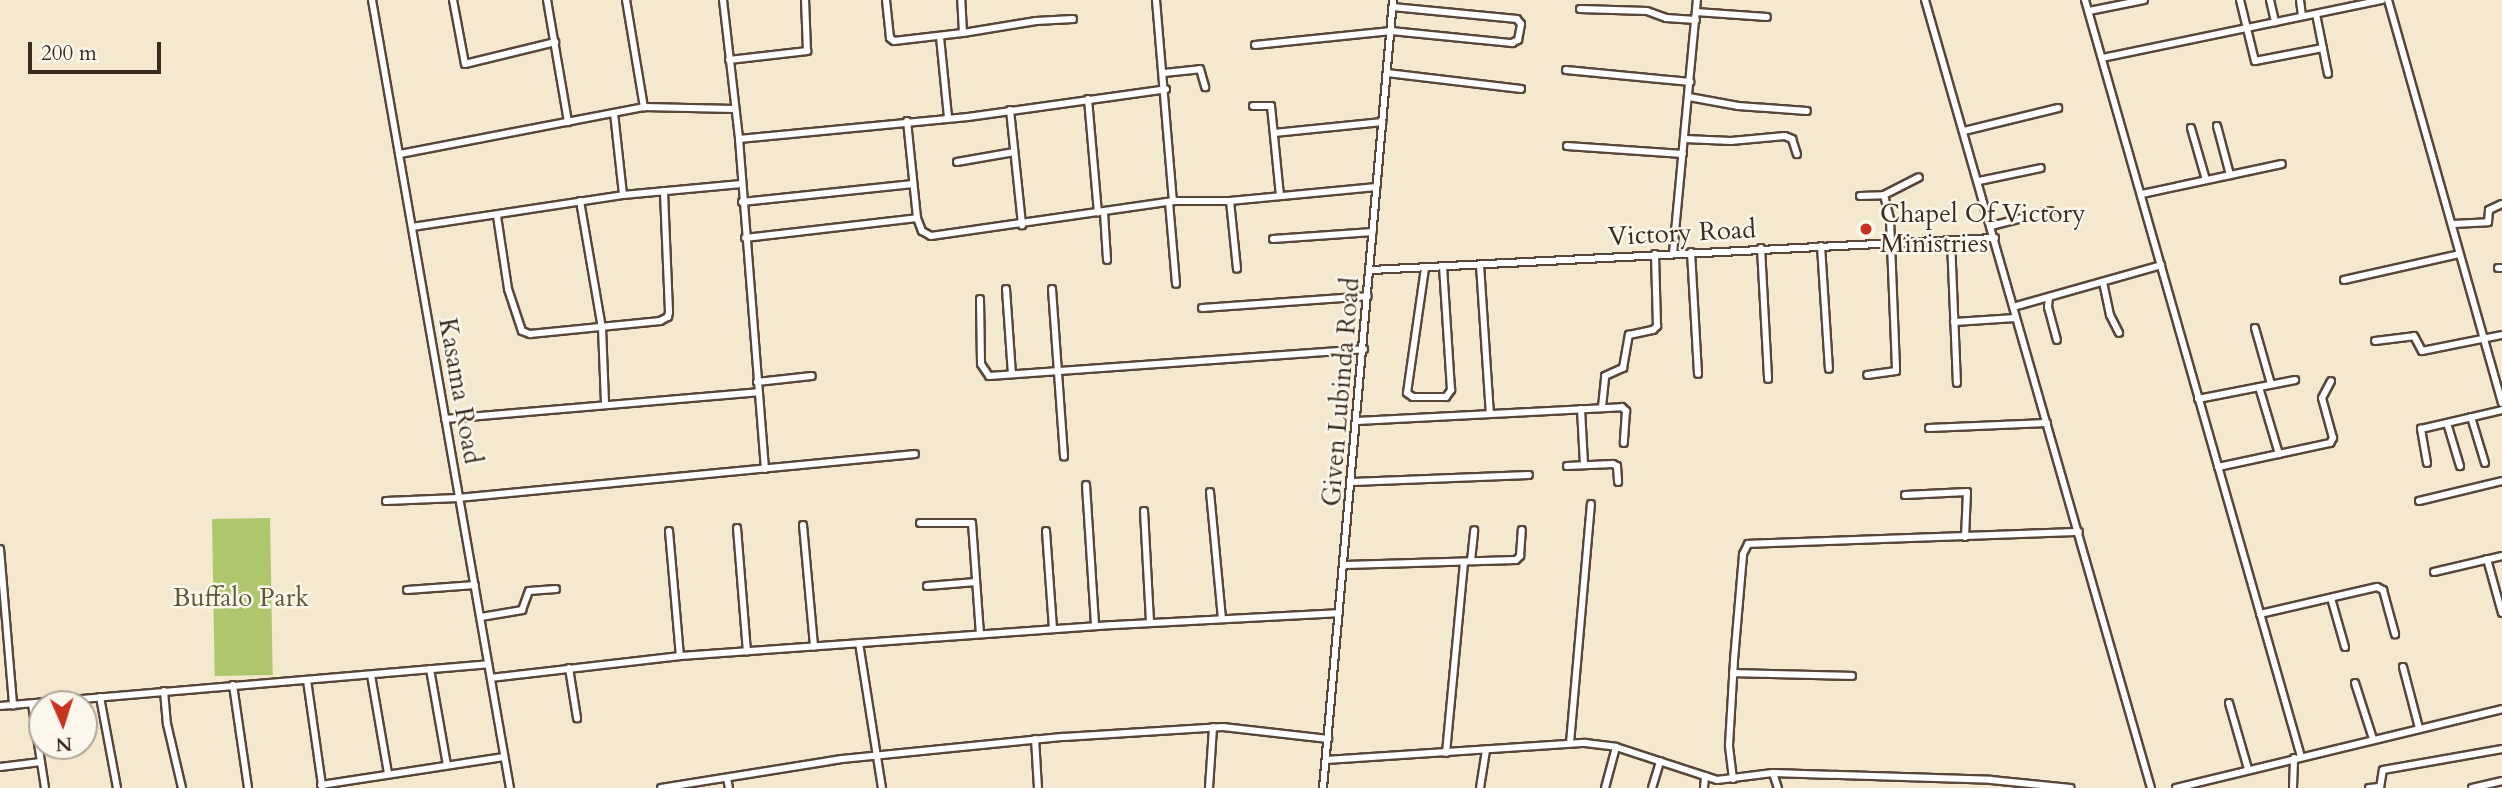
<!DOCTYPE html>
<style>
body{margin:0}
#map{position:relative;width:2502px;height:788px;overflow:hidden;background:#f4e8cf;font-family:Cardo,serif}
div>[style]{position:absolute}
.green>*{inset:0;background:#aec76d;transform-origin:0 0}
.roads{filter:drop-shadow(2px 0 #574639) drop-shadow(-2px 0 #574639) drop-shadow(0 2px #574639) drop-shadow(0 -2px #574639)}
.minor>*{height:6px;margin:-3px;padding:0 3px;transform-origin:3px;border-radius:3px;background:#fff}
.dots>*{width:19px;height:19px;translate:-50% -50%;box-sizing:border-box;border:4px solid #fbf7ec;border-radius:50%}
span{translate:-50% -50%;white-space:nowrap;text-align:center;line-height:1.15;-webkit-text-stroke:5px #fbf7ec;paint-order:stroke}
.poi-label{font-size:26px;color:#3b2a1e}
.left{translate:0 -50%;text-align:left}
.street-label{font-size:26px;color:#3b2a1e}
.park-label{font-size:26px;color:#5e5936}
.north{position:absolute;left:28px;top:690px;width:70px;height:70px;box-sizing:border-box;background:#fbf7ec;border:2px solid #aea59a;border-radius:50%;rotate:177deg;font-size:19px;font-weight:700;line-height:28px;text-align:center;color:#3b2a1e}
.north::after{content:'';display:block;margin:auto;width:24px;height:32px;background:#c8321e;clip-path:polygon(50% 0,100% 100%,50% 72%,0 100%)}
.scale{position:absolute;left:28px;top:42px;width:133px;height:32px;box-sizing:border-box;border:4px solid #3b2a1e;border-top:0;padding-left:9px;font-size:21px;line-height:24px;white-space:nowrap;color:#3b2a1e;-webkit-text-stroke:5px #fbf7ec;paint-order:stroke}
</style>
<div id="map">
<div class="green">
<i style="left:270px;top:518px;width:157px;height:58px;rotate:89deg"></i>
</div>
<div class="roads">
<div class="minor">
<i style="left:372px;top:0;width:800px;rotate:80.07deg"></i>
<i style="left:453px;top:0;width:65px;rotate:79.4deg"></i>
<i style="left:465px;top:64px;width:93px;rotate:-13.7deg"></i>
<i style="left:547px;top:0;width:124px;rotate:80.2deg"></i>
<i style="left:626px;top:0;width:109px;rotate:80.5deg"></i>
<i style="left:723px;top:0;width:140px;rotate:83.4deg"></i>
<i style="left:739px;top:139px;width:331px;rotate:85.5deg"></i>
<i style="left:886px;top:0;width:38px;rotate:84deg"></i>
<i style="left:890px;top:38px;width:5px;rotate:37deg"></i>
<i style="left:894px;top:41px;width:69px;rotate:-6.6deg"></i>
<i style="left:963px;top:33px;width:33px;rotate:-93deg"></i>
<i style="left:1156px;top:0;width:202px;rotate:85.2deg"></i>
<i style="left:1925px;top:0;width:820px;rotate:74deg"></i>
<i style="left:2085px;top:0;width:787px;rotate:74.07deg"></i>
<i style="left:2240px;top:0;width:63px;rotate:76.2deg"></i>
<i style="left:2255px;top:61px;width:69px;rotate:-10.8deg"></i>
<i style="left:2270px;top:0;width:23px;rotate:77deg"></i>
<i style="left:2300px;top:0;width:16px;rotate:83deg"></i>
<i style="left:2388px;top:0;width:419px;rotate:74.2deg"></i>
<i style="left:1580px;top:9px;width:67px;rotate:1.7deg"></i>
<i style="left:1647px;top:11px;width:20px;rotate:20deg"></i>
<i style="left:1666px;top:18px;width:30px;rotate:4deg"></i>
<i style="left:2089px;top:11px;width:56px;rotate:-11.3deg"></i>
<i style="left:1696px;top:12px;width:71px;rotate:4deg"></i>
<i style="left:2316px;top:14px;width:61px;rotate:78.7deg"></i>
<i style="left:963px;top:33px;width:74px;rotate:-9.3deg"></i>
<i style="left:1036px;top:21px;width:37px;rotate:-3deg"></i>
<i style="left:940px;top:37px;width:80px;rotate:84.3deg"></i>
<i style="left:1255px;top:45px;width:137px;rotate:-5.9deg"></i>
<i style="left:1391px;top:31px;width:122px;rotate:5.7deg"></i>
<i style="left:1512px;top:43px;width:7px;rotate:-27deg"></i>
<i style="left:1518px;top:40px;width:16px;rotate:-79deg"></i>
<i style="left:1521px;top:24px;width:6px;rotate:-129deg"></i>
<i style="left:1517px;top:19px;width:125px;rotate:-174.5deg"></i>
<i style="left:2102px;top:58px;width:286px;rotate:-11.7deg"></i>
<i style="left:729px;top:60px;width:79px;rotate:-6.6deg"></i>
<i style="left:807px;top:51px;width:51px;rotate:-92.2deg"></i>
<i style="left:1566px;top:70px;width:125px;rotate:5.5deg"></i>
<i style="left:1164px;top:73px;width:36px;rotate:-6deg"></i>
<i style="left:1200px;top:69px;width:19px;rotate:74deg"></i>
<i style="left:1387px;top:73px;width:135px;rotate:6.8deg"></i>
<i style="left:1689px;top:97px;width:50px;rotate:10.4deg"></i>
<i style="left:1738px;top:106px;width:69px;rotate:4.1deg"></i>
<i style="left:1088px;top:99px;width:114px;rotate:85deg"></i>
<i style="left:1253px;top:106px;width:18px"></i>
<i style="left:1271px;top:106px;width:90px;rotate:84.3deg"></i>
<i style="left:1010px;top:110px;width:116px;rotate:84deg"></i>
<i style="left:614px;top:113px;width:82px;rotate:83.7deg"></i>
<i style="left:907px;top:121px;width:98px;rotate:84.1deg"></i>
<i style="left:917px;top:218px;width:14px;rotate:69deg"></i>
<i style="left:922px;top:231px;width:10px;rotate:29deg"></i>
<i style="left:931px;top:236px;width:245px;rotate:-8.2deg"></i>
<i style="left:1173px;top:201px;width:57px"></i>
<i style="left:1230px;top:201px;width:147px;rotate:-5.5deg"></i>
<i style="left:2217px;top:126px;width:51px;rotate:75.1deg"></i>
<i style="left:2191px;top:128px;width:54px;rotate:73.9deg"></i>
<i style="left:1964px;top:131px;width:97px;rotate:-13.7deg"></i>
<i style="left:1274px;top:133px;width:109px;rotate:-5.8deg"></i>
<i style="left:739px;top:139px;width:230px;rotate:-5.5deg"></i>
<i style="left:968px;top:117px;width:200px;rotate:-8deg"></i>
<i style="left:1685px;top:139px;width:46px;rotate:2.5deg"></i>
<i style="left:1731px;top:141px;width:54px;rotate:-5.3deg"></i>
<i style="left:1785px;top:136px;width:8px;rotate:23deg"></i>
<i style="left:1792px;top:139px;width:16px;rotate:72deg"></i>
<i style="left:1567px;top:146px;width:116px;rotate:3.9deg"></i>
<i style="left:400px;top:154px;width:248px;rotate:-10.9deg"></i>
<i style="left:644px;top:107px;width:90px;rotate:1.3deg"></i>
<i style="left:957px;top:162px;width:58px;rotate:-10deg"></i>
<i style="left:1979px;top:181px;width:63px;rotate:-11.8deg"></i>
<i style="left:2142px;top:194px;width:143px;rotate:-12.1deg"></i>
<i style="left:1884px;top:195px;width:39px;rotate:-27deg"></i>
<i style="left:1860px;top:196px;width:24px;rotate:-2deg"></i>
<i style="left:1884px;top:195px;width:25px;rotate:76deg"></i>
<i style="left:1890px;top:219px;width:152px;rotate:87.7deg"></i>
<i style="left:1896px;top:371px;width:29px;rotate:172deg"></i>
<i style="left:580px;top:201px;width:129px;rotate:80.2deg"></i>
<i style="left:602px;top:328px;width:76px;rotate:87.7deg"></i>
<i style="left:1230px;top:201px;width:68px;rotate:84.1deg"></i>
<i style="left:742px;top:202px;width:172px;rotate:-6deg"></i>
<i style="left:1169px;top:202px;width:82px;rotate:85.1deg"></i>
<i style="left:1104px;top:213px;width:47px;rotate:86.3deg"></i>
<i style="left:497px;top:216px;width:74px;rotate:81.4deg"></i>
<i style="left:508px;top:289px;width:44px;rotate:71.6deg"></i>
<i style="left:522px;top:331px;width:9px;rotate:21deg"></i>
<i style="left:530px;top:334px;width:131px;rotate:-5.7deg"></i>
<i style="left:660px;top:321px;width:9px;rotate:-27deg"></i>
<i style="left:668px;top:317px;width:5px;rotate:-79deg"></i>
<i style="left:669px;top:312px;width:121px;rotate:-92.4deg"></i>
<i style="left:2453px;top:224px;width:35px;rotate:-3deg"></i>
<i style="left:2488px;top:222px;width:12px;rotate:-85deg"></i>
<i style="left:2489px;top:210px;width:14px;rotate:-25deg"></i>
<i style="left:1991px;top:226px;width:61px;rotate:-14.3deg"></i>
<i style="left:412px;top:227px;width:213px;rotate:-8.6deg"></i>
<i style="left:623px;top:195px;width:119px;rotate:-5.3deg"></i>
<i style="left:745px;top:238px;width:173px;rotate:-6.6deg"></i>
<i style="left:1273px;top:239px;width:100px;rotate:-4deg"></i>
<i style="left:1951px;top:241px;width:142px;rotate:87.6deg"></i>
<i style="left:1821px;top:246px;width:123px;rotate:86.3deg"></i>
<i style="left:1761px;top:248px;width:131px;rotate:86.9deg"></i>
<i style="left:1691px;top:252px;width:122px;rotate:86.7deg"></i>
<i style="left:1673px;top:253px;width:254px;rotate:-84.6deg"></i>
<i style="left:1480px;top:265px;width:149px;rotate:86.2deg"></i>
<i style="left:1425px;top:268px;width:126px;rotate:98.2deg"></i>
<i style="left:1407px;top:393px;width:7px;rotate:34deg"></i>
<i style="left:1413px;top:397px;width:33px"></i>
<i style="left:1446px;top:397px;width:9px;rotate:-54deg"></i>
<i style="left:1451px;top:390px;width:123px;rotate:-93.7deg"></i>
<i style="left:2498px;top:268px;width:4px"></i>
<i style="left:1371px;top:270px;width:625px;rotate:-2.94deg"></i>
<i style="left:2344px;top:280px;width:118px;rotate:-12.7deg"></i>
<i style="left:2103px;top:282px;width:34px;rotate:78deg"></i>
<i style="left:2110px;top:315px;width:20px;rotate:63deg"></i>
<i style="left:1006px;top:289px;width:85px;rotate:86deg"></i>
<i style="left:1052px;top:289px;width:168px;rotate:85.9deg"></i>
<i style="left:2049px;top:297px;width:10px;rotate:96deg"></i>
<i style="left:2048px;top:307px;width:34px;rotate:75deg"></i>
<i style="left:980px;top:299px;width:65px;rotate:89.1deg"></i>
<i style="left:981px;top:364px;width:14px;rotate:56deg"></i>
<i style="left:989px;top:376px;width:376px;rotate:-4.1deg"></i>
<i style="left:2013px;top:307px;width:154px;rotate:-15.8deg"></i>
<i style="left:1202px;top:308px;width:166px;rotate:-4.1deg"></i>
<i style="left:1954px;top:322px;width:62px;rotate:-3.7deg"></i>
<i style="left:2255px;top:328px;width:58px;rotate:74.1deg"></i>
<i style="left:2375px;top:341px;width:39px;rotate:-7deg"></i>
<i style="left:2414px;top:336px;width:17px;rotate:62deg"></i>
<i style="left:2422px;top:351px;width:82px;rotate:-11.3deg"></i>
<i style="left:757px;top:382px;width:55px;rotate:-6.2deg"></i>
<i style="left:2259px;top:387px;width:70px;rotate:73.4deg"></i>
<i style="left:2198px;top:399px;width:99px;rotate:-11.1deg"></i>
<i style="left:1602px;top:407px;width:31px;rotate:-84deg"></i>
<i style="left:1605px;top:376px;width:20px;rotate:-24deg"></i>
<i style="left:1623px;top:368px;width:34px;rotate:-80deg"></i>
<i style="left:1629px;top:335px;width:25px;rotate:-12deg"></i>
<i style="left:1653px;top:330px;width:6px;rotate:-45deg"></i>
<i style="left:1657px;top:326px;width:72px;rotate:-91.6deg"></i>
<i style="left:1581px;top:409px;width:56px;rotate:86.9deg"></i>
<i style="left:2471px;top:417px;width:48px;rotate:73.1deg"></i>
<i style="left:445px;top:419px;width:314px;rotate:-4.9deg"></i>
<i style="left:1357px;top:421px;width:265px;rotate:-3deg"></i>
<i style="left:1622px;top:407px;width:6px;rotate:45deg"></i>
<i style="left:1626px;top:411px;width:32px;rotate:94deg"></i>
<i style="left:2447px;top:423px;width:45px;rotate:73.2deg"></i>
<i style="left:1929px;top:428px;width:118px;rotate:-2.4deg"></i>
<i style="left:2427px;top:463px;width:35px;rotate:-100deg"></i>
<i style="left:2421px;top:429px;width:83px;rotate:-13.2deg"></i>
<i style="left:1567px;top:466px;width:46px;rotate:-2.5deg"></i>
<i style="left:1613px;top:464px;width:4px;rotate:27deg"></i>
<i style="left:1617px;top:466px;width:16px;rotate:86deg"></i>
<i style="left:2218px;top:467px;width:115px;rotate:-12.1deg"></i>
<i style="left:2330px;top:443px;width:6px;rotate:-59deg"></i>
<i style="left:2333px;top:438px;width:41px;rotate:-105.4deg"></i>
<i style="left:2322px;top:398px;width:19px;rotate:-62deg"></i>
<i style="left:1352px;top:482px;width:177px;rotate:-2.3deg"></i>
<i style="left:1086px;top:485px;width:141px;rotate:86.3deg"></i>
<i style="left:1210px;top:492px;width:127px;rotate:84.6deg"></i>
<i style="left:1905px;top:495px;width:62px;rotate:-2.8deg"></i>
<i style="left:1967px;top:492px;width:45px;rotate:92.5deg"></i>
<i style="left:386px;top:501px;width:72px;rotate:-2.4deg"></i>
<i style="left:458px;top:498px;width:459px;rotate:-5.5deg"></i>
<i style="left:2419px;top:501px;width:85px;rotate:-13.5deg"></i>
<i style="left:1144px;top:511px;width:111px;rotate:86.9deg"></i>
<i style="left:920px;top:523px;width:52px"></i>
<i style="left:972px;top:523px;width:111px;rotate:85.9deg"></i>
<i style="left:803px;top:525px;width:122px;rotate:84.8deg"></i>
<i style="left:737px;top:528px;width:124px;rotate:85.4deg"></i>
<i style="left:669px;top:531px;width:125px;rotate:85deg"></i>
<i style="left:1046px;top:531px;width:98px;rotate:85.9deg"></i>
<i style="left:0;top:549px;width:157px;rotate:85.2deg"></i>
<i style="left:2487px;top:559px;width:56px;rotate:74.5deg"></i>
<i style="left:1471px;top:561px;width:31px;rotate:-84deg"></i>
<i style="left:1345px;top:565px;width:171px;rotate:-1.7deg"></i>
<i style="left:1516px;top:560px;width:6px;rotate:-45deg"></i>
<i style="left:1520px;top:556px;width:26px;rotate:-86deg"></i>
<i style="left:2434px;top:572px;width:70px;rotate:-13.2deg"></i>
<i style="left:927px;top:586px;width:49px;rotate:-4.7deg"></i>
<i style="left:407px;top:590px;width:68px;rotate:-4.2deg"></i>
<i style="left:2331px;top:598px;width:51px;rotate:74.1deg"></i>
<i style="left:2260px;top:614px;width:120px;rotate:-13deg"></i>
<i style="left:2377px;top:587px;width:7px;rotate:27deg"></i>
<i style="left:2383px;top:590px;width:46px;rotate:74.7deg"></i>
<i style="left:481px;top:617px;width:42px;rotate:-9.7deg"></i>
<i style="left:522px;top:610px;width:20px;rotate:-70deg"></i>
<i style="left:529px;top:591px;width:27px;rotate:-4deg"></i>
<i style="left:859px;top:643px;width:147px;rotate:81deg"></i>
<i style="left:2403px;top:667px;width:63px;rotate:75.3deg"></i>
<i style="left:569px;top:668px;width:51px;rotate:80.9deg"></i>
<i style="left:430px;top:669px;width:97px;rotate:80deg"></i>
<i style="left:1733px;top:673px;width:119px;rotate:1.4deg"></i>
<i style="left:371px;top:675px;width:99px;rotate:80.2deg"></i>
<i style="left:491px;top:678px;width:190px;rotate:-6.6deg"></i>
<i style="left:680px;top:656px;width:434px;rotate:-4.1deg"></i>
<i style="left:1113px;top:625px;width:226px;rotate:-3deg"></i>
<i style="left:307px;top:680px;width:107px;rotate:81.9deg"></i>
<i style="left:2355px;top:683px;width:59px;rotate:72.2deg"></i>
<i style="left:233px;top:685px;width:104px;rotate:81.7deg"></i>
<i style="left:164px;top:691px;width:33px;rotate:85deg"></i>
<i style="left:167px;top:724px;width:66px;rotate:76.8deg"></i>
<i style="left:100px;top:697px;width:93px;rotate:79.4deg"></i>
<i style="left:2229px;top:703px;width:69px;rotate:73.9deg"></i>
<i style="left:32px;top:704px;width:85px;rotate:81.2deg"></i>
<i style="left:0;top:706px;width:490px;rotate:-4.9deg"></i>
<i style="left:1035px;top:739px;width:49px;rotate:86.5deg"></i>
<i style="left:1570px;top:743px;width:240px;rotate:-85deg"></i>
<i style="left:1446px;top:753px;width:192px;rotate:-84.6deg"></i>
<i style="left:1326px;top:760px;width:260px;rotate:-3.8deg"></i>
<i style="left:1585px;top:743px;width:31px;rotate:7deg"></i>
<i style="left:1616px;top:747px;width:106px;rotate:18.1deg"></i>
<i style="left:1717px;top:780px;width:56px;rotate:-7.1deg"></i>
<i style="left:1773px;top:773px;width:218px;rotate:1.8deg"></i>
<i style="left:1991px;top:780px;width:80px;rotate:5.7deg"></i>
<i style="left:0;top:767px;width:41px;rotate:-7deg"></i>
<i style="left:1773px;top:773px;width:16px;rotate:72deg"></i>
<i style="left:727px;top:778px;width:10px;rotate:79deg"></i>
<i style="left:1733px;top:779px;width:34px;rotate:-97deg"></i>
<i style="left:1729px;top:745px;width:85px;rotate:-86.6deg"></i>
<i style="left:1734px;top:660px;width:106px;rotate:-85.1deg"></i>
<i style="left:1743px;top:554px;width:11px;rotate:-63deg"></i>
<i style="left:1748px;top:544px;width:331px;rotate:-2.1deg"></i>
<i style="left:321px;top:785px;width:185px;rotate:-8.7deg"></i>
<i style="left:661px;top:788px;width:183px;rotate:-9.1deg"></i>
<i style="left:842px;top:759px;width:223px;rotate:-5.7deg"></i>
<i style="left:1064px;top:737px;width:159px;rotate:-3.6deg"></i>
<i style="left:1223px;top:727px;width:106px;rotate:6.5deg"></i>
<i style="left:1209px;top:788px;width:61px;rotate:-86.2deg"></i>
<i style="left:1323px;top:788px;width:791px;rotate:-84.92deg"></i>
<i style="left:1480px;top:788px;width:39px;rotate:-81deg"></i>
<i style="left:1605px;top:788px;width:42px;rotate:-75deg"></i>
<i style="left:1652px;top:788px;width:28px;rotate:-73deg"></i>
<i style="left:1704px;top:788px;width:12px;rotate:-85deg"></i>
<i style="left:2176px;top:788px;width:335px;rotate:-13.6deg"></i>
<i style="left:2293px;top:788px;width:30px;rotate:-88deg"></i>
<i style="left:2369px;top:788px;width:11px;rotate:-5deg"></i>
<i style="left:2380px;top:788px;width:18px;rotate:-81deg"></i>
<i style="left:2383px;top:770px;width:121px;rotate:-10deg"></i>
<i style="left:2472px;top:788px;width:31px;rotate:-13deg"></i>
</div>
</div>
<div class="dots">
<i style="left:1866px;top:229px;background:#c8321e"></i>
</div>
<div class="poi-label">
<span class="left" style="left:1880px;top:229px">Chapel Of Victory<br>Ministries</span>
</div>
<div class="street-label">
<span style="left:1682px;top:233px;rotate:-3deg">Victory Road</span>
<span style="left:460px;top:391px;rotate:80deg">Kasama Road</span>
<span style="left:1341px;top:392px;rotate:-85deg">Given Lubinda Road</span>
</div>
<div class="park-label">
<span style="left:241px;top:598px">Buffalo Park</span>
</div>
<div class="north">N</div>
<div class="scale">200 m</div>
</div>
